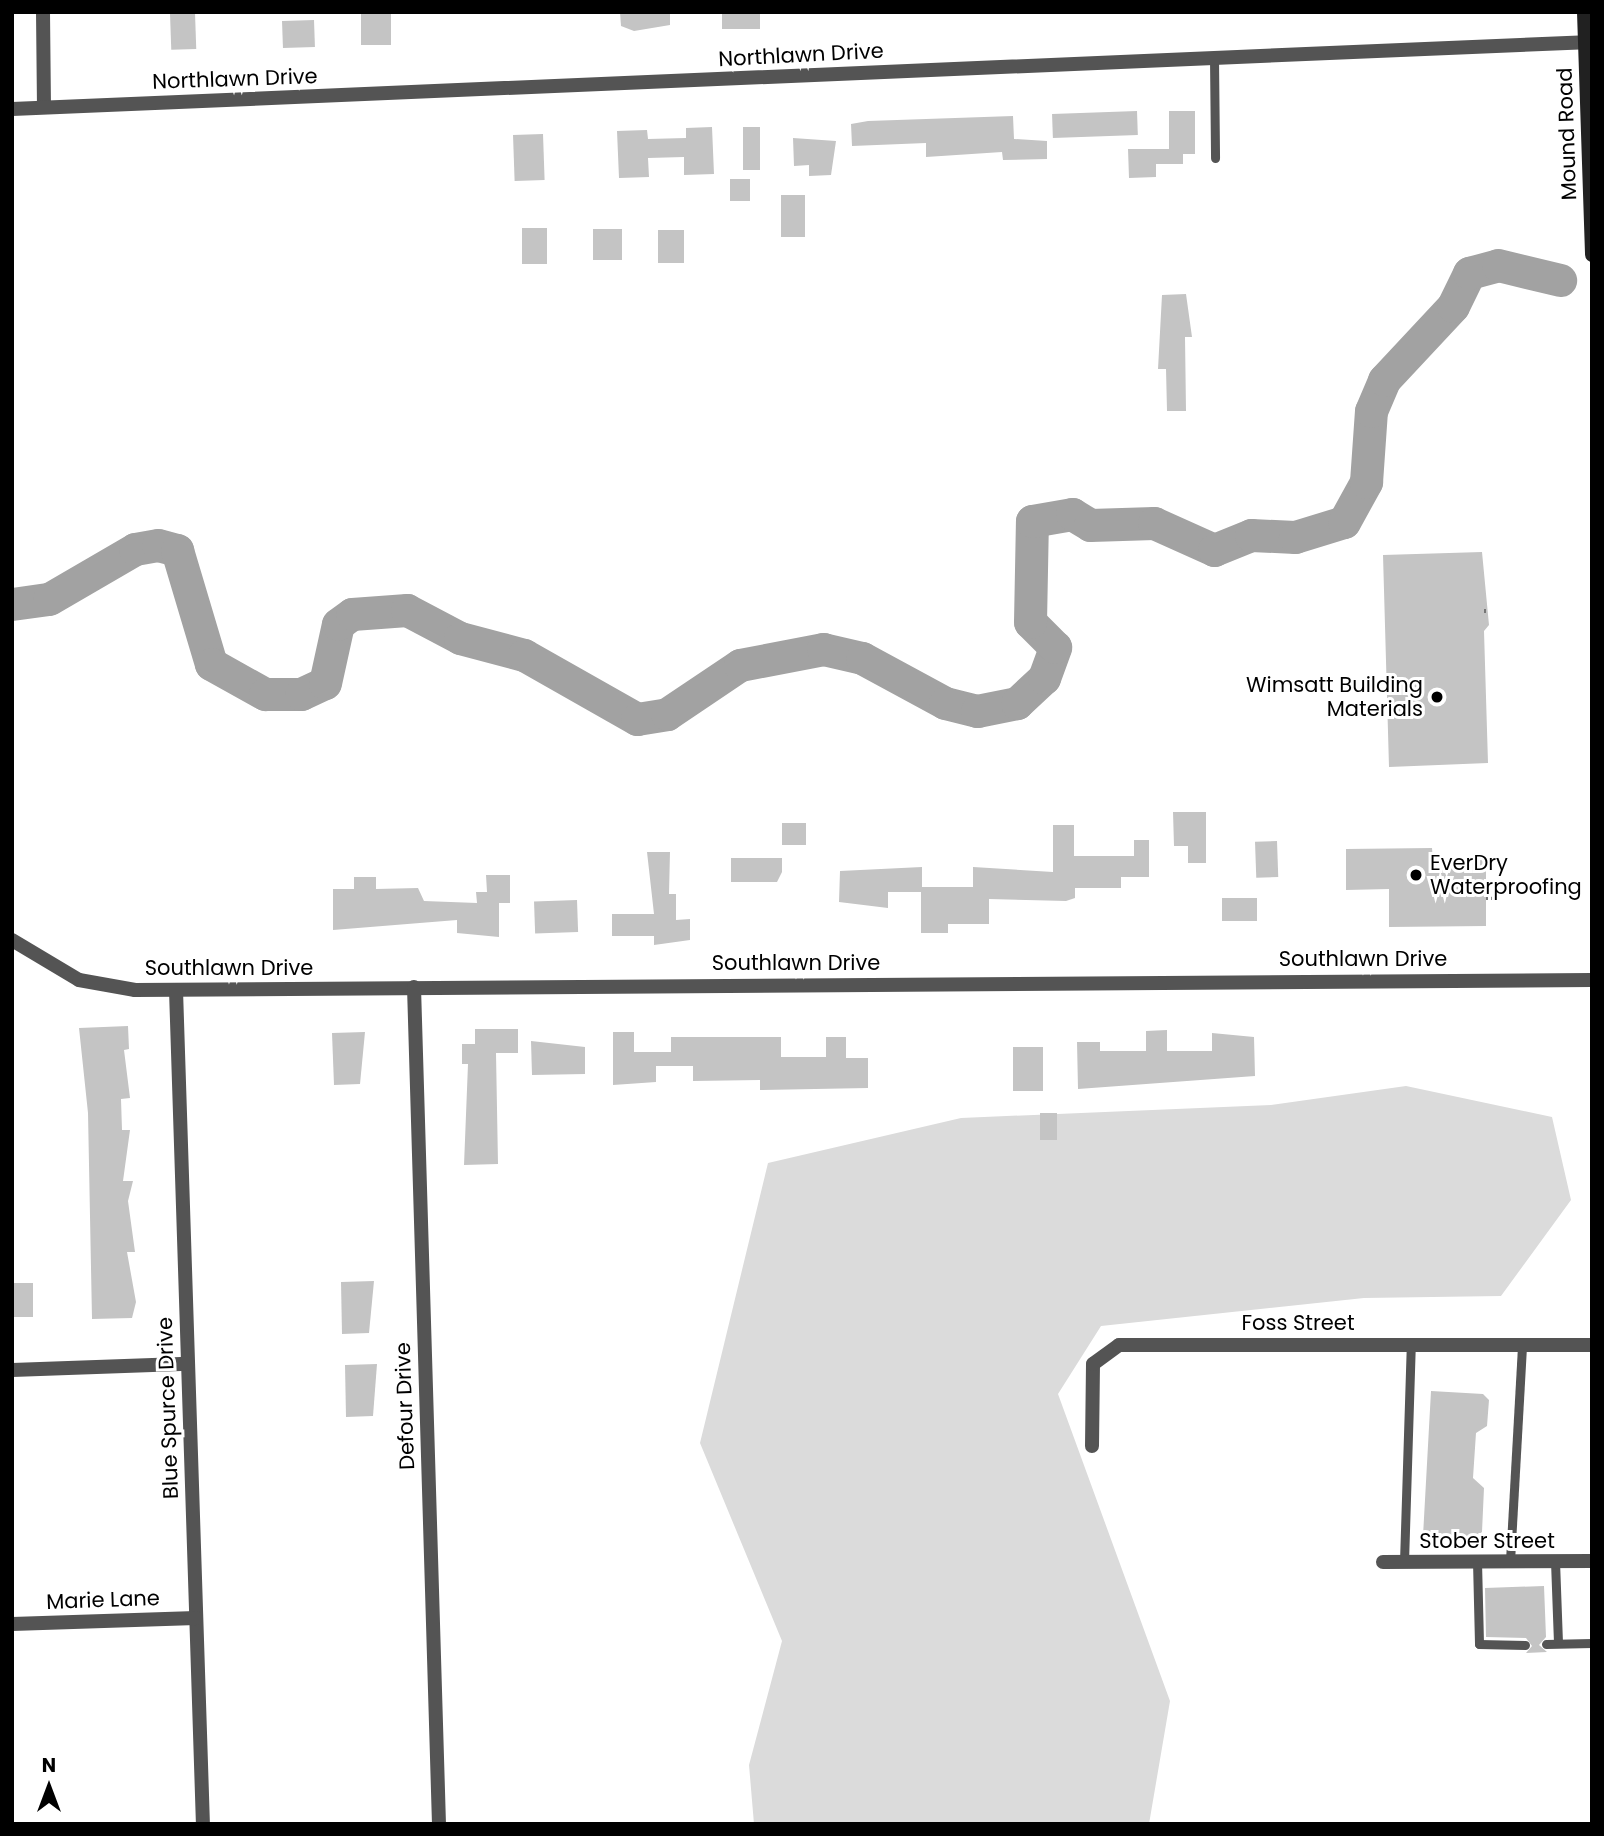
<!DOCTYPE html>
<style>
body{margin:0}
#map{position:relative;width:1604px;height:1836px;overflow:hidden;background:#fff;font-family:Poppins,sans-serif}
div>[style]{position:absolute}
.green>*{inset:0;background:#dbdbdb}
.river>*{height:33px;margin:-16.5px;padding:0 16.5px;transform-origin:16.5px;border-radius:16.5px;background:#a2a2a2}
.building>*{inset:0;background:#c4c4c4;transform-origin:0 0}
.path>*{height:3.5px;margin-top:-1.75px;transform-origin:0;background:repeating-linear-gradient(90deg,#767676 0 2px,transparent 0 5.5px)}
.lane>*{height:9px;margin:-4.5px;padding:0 4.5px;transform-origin:4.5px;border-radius:4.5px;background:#545454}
.street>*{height:14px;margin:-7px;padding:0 7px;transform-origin:7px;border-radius:7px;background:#545454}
.secondary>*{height:14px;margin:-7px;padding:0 7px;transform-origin:7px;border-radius:7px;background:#212121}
.dots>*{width:19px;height:19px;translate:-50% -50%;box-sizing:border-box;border:4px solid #fff;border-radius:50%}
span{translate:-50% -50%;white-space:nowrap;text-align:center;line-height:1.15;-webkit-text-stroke:6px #fff;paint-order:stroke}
.street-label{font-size:21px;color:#000}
.poi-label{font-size:21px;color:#000}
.right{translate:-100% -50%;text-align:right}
.left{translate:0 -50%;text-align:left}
.frame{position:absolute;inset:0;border:14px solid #000;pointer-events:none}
.north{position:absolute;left:14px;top:1752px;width:70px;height:70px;-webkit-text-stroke:5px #fff;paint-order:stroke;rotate:0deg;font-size:19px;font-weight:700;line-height:28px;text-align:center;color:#000}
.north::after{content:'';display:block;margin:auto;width:24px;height:32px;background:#000;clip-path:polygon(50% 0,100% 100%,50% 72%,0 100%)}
</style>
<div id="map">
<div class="green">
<i style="clip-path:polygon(1406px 1086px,1552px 1117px,1571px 1200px,1501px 1296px,1364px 1298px,1101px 1326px,1058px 1394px,1170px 1701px,1149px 1824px,754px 1824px,749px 1765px,782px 1641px,700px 1443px,768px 1163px,961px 1118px,1271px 1105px)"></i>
</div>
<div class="river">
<i style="left:12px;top:604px;width:37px;rotate:-8deg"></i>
<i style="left:49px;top:599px;width:99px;rotate:-30.2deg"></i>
<i style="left:135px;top:549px;width:23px;rotate:-10deg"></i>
<i style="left:158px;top:545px;width:20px;rotate:15deg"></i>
<i style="left:177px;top:550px;width:119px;rotate:73.4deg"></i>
<i style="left:211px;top:664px;width:62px;rotate:29.1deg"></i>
<i style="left:265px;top:694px;width:36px"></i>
<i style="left:301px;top:694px;width:26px;rotate:-25deg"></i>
<i style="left:325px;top:683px;width:60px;rotate:-77.6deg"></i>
<i style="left:338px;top:624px;width:17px;rotate:-36deg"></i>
<i style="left:352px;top:614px;width:55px;rotate:-4.2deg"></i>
<i style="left:407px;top:610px;width:60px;rotate:27.8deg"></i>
<i style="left:460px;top:638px;width:66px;rotate:14.9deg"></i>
<i style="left:524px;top:655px;width:130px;rotate:29.5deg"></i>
<i style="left:637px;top:719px;width:30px;rotate:-9deg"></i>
<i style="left:667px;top:714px;width:88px;rotate:-33.9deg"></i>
<i style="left:740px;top:665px;width:85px;rotate:-10.9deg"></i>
<i style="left:823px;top:649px;width:40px;rotate:13deg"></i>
<i style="left:862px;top:658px;width:94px;rotate:28.5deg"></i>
<i style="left:945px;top:703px;width:33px;rotate:14deg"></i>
<i style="left:977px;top:711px;width:41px;rotate:-11.3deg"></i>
<i style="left:1017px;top:703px;width:37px;rotate:-43deg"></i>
<i style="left:1044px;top:678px;width:33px;rotate:-70deg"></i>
<i style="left:1055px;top:647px;width:35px;rotate:-135deg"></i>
<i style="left:1030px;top:622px;width:101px;rotate:-88.9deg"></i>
<i style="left:1032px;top:521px;width:41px;rotate:-9.9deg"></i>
<i style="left:1072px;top:514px;width:21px;rotate:31deg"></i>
<i style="left:1090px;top:525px;width:64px;rotate:-1.8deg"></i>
<i style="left:1154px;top:523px;width:66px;rotate:24.2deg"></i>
<i style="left:1214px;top:550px;width:40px;rotate:-22deg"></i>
<i style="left:1251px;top:535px;width:44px;rotate:2.6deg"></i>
<i style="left:1295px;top:537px;width:51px;rotate:-17deg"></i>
<i style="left:1344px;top:522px;width:46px;rotate:-61.2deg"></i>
<i style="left:1366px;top:482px;width:71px;rotate:-86deg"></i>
<i style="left:1371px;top:411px;width:34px;rotate:-67deg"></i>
<i style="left:1384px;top:380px;width:101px;rotate:-47deg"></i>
<i style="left:1453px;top:306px;width:37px;rotate:-64deg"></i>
<i style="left:1469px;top:273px;width:30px;rotate:-15deg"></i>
<i style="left:1498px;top:265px;width:64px;rotate:13.6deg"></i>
</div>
<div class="building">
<i style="left:361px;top:12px;width:30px;height:33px"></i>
<i style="clip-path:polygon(620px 12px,670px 12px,670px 25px,634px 31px,621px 26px)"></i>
<i style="left:722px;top:12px;width:38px;height:17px"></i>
<i style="left:195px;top:13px;width:36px;height:25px;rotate:88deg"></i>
<i style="left:314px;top:20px;width:27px;height:32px;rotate:88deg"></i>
<i style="left:1137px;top:111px;width:24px;height:85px;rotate:88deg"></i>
<i style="clip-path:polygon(1169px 111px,1195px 111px,1195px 154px,1183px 154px,1183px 164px,1156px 164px,1156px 177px,1129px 178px,1128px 149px,1169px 149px)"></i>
<i style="clip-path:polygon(1013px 116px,1014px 139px,1047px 141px,1047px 159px,1003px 160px,1002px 152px,926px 157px,926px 143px,852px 146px,851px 124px,868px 121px)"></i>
<i style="clip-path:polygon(712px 127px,714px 174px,684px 175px,684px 157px,648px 158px,649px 177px,619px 178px,617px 131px,647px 130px,648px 139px,686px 138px,686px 128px)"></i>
<i style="left:743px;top:127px;width:17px;height:43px"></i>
<i style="left:543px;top:134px;width:46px;height:30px;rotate:88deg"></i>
<i style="clip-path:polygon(793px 138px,836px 141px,831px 175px,809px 176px,809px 165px,794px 166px)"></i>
<i style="left:750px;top:179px;width:22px;height:20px;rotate:90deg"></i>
<i style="left:781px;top:195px;width:24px;height:42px"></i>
<i style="left:522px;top:228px;width:25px;height:36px"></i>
<i style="left:593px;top:229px;width:29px;height:31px"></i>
<i style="left:658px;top:230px;width:26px;height:33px"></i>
<i style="clip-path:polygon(1186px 294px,1192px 337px,1185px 337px,1186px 411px,1167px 411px,1166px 369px,1158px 369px,1162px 295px)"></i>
<i style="clip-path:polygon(1482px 552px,1489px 625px,1484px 631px,1488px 763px,1389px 767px,1383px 555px)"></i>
<i style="clip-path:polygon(1173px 812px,1206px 812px,1206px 863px,1188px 863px,1188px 846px,1174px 846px)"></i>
<i style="left:806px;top:823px;width:22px;height:24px;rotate:90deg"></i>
<i style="clip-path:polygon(1053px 825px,1074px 825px,1074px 856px,1134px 856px,1134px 840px,1149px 840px,1149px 877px,1121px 877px,1121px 888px,1075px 888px,1075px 898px,1066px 901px,989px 899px,989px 924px,948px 924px,948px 933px,921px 933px,921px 892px,888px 892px,888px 908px,839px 902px,840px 871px,922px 867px,922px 887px,973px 887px,973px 867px,1053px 872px)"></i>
<i style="left:1277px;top:841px;width:36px;height:22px;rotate:88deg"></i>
<i style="clip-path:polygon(1432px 848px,1433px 861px,1486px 860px,1486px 926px,1389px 927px,1389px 889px,1346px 890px,1346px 849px)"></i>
<i style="clip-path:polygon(647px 852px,670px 852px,669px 894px,676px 894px,676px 920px,690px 919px,690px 940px,654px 945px,654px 936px,612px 936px,612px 914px,654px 914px)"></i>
<i style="clip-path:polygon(731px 858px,782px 858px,782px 872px,777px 882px,731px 882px)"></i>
<i style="clip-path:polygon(486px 875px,510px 875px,510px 903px,499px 903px,499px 937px,457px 933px,457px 920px,333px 930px,333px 889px,354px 889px,354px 877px,376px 877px,376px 889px,418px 888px,424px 901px,477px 903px,476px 892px,487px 892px)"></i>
<i style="left:1222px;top:898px;width:35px;height:23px"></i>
<i style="left:577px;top:900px;width:32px;height:43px;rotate:88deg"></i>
<i style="clip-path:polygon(128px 1026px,129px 1049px,124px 1050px,130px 1098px,121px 1099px,122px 1130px,130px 1130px,123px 1181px,133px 1181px,128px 1201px,135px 1252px,127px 1252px,136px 1302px,132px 1318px,92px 1319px,88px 1113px,79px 1028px)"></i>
<i style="clip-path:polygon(475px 1029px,518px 1029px,518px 1053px,496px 1053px,498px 1164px,464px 1165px,468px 1064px,462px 1064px,462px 1044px,475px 1044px)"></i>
<i style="clip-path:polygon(1167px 1030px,1167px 1051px,1212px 1051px,1212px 1033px,1254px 1037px,1255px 1076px,1078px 1089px,1077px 1042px,1100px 1042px,1100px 1051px,1146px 1051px,1146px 1031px)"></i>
<i style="clip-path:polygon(365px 1032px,360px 1084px,334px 1085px,332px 1033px)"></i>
<i style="clip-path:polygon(613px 1032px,634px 1032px,634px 1052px,671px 1052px,671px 1037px,781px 1037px,781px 1057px,826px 1057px,826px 1037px,846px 1037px,846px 1058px,868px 1058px,868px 1088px,760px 1090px,760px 1080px,693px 1081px,693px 1066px,656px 1066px,656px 1082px,613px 1085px)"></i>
<i style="clip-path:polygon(531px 1041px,585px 1047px,585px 1074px,532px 1075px)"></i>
<i style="left:1013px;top:1047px;width:30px;height:44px"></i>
<i style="left:1040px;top:1113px;width:17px;height:27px"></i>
<i style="clip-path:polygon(374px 1281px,369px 1333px,342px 1334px,341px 1282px)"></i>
<i style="left:12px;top:1283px;width:21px;height:34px"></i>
<i style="clip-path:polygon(377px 1364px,373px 1416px,346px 1417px,345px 1365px)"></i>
<i style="clip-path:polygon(1431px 1391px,1483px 1394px,1489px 1400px,1487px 1426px,1476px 1433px,1473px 1478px,1484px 1488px,1482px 1532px,1473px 1539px,1423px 1536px)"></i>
<i style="clip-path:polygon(1544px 1586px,1546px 1637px,1539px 1645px,1547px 1652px,1526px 1653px,1532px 1646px,1526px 1638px,1486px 1637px,1485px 1588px)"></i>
</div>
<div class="path">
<i style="left:1484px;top:611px;width:5px"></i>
<i style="left:1486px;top:898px;width:6px"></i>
</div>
<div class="lane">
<i style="left:1214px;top:58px;width:100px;rotate:89.4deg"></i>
<i style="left:1477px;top:1561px;width:83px;rotate:88.6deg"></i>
<i style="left:1479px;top:1644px;width:46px;rotate:1.2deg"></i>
<i style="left:1510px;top:1561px;width:217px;rotate:-86.8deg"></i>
<i style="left:1555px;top:1561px;width:81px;rotate:87.9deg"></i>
<i style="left:1404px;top:1562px;width:218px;rotate:-88.2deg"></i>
<i style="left:1546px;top:1644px;width:46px;rotate:-1.2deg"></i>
</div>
<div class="street">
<i style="left:43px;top:12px;width:95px;rotate:89.4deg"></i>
<i style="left:12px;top:109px;width:1581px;rotate:-2.43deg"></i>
<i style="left:12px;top:940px;width:78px;rotate:30.8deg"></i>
<i style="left:79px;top:980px;width:57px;rotate:10.1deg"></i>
<i style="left:135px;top:990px;width:1457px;rotate:-0.39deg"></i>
<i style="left:414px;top:987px;width:837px;rotate:88.29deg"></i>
<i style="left:176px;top:990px;width:834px;rotate:88.15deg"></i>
<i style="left:12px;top:1370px;width:176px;rotate:-2deg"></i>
<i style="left:1092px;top:1446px;width:82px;rotate:-89.3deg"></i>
<i style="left:1093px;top:1364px;width:32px;rotate:-36deg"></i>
<i style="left:1119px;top:1345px;width:473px"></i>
<i style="left:1383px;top:1562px;width:209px;rotate:-0.3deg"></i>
<i style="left:12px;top:1624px;width:184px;rotate:-1.9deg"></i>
</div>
<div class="secondary">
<i style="left:1584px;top:12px;width:243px;rotate:88.1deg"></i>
</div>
<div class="dots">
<i style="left:1437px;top:697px;background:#000"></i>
<i style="left:1416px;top:875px;background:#000"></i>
</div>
<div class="street-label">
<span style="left:801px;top:55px;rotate:-3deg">Northlawn Drive</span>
<span style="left:235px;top:79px;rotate:-2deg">Northlawn Drive</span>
<span style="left:1567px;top:134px;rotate:-92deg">Mound Road</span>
<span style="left:1363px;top:959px">Southlawn Drive</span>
<span style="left:796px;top:963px">Southlawn Drive</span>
<span style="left:229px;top:968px">Southlawn Drive</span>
<span style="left:1298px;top:1323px">Foss Street</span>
<span style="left:405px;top:1406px;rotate:-92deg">Defour Drive</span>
<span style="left:168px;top:1408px;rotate:-92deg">Blue Spurce Drive</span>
<span style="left:1487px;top:1541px">Stober Street</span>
<span style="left:103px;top:1600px;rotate:-2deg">Marie Lane</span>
</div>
<div class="poi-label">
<span class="right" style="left:1423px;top:697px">Wimsatt Building<br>Materials</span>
<span class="left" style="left:1430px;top:875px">EverDry<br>Waterproofing</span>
</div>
<div class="frame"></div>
<div class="north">N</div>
</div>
